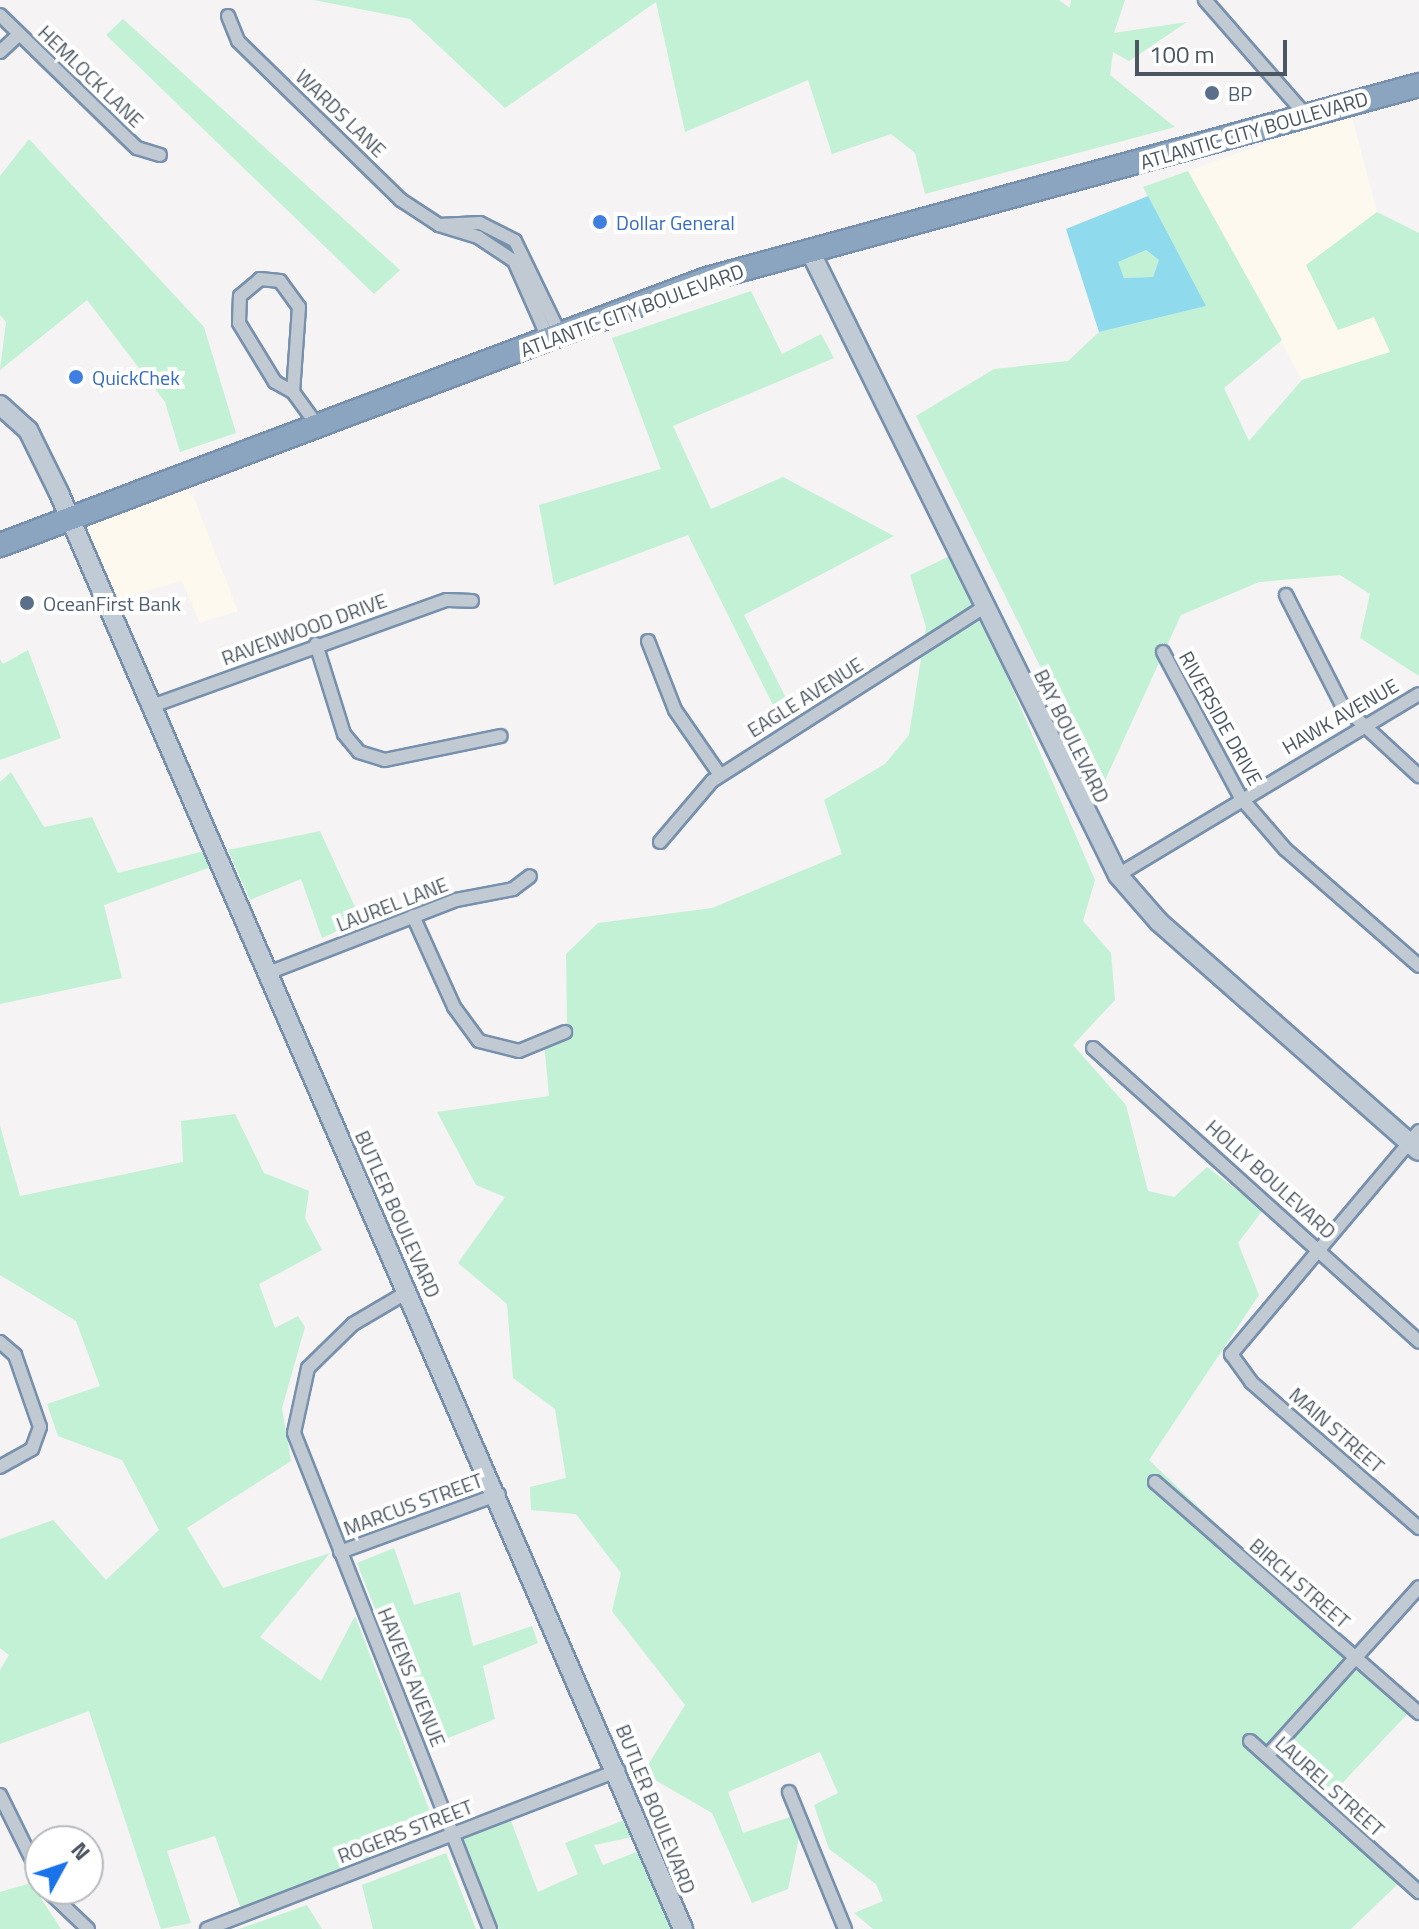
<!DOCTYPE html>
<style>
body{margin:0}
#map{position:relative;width:1419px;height:1929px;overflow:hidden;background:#f5f3f3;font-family:"Titillium Web",sans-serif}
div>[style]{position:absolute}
.commercial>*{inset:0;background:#fdf9ef}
.green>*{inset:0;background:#c3f1d5}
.water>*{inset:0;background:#90daee}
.roads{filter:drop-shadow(2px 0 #7690ad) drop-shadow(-2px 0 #7690ad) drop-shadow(0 2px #7690ad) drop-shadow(0 -2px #7690ad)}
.street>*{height:12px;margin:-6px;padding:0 6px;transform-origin:6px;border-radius:6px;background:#c1cad2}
.secondary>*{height:18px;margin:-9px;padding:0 9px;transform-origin:9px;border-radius:9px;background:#c1cbd6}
.highway>*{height:22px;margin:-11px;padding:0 11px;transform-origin:11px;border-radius:11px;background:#8ba5c1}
.dots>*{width:22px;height:22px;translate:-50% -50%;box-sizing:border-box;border:4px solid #fff;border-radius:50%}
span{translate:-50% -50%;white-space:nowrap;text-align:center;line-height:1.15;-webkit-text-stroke:8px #fff;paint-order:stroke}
.street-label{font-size:20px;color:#4a5661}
.service-label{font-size:20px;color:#4e5e75}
.left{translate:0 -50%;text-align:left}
.shop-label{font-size:20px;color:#366cbe}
.north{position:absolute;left:24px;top:1825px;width:80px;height:80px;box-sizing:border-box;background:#fff;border:2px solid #b7bbc0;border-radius:50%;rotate:50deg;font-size:22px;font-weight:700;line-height:32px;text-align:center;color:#4a5661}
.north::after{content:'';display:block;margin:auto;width:28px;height:36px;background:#1a73e8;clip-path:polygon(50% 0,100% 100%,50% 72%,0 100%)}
.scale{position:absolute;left:1135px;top:40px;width:152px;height:36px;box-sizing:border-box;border:4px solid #4a5661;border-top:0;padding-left:10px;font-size:24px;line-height:28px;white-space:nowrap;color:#4a5661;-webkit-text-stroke:6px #fff;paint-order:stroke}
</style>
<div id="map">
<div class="commercial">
<i style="clip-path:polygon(1351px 113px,1377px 212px,1306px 266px,1374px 317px,1391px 352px,1302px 380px,1188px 171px)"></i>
<i style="clip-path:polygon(188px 483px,238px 611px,200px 623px,182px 581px,116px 599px,87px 533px,92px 520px)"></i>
</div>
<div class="green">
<i style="clip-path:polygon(314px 0,1059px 0,1070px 8px,1071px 0,1125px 0,1114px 33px,1187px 22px,1129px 61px,1113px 52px,1110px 75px,1175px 127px,925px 194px,915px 153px,891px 134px,832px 154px,808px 80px,685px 132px,656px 2px,505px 108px,410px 19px)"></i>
<i style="clip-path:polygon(123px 19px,400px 270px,374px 294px,106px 35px)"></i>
<i style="clip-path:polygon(29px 139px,204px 327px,236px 433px,180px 452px,165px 402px,87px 300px,0 370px,6px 322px,0 315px,0 176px)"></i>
<i style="clip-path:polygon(1188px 171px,1282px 340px,1224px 388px,1249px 441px,1302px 380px,1390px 352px,1374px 317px,1338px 330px,1306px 265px,1377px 212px,1419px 233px,1419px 676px,1360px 638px,1370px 594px,1340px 575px,1259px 582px,1181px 615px,1101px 789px,916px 416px,994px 369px,1068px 361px,1099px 332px,1205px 306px,1143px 187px)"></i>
<i style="clip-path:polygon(1146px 250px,1160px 260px,1153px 277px,1124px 278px,1117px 262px)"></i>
<i style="clip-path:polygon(751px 291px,782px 354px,821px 334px,834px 358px,673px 426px,711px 509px,783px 477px,894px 536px,744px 615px,788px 702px,777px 713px,688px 535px,554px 585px,539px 505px,661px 469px,612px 338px)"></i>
<i style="clip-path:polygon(954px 554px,1095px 880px,1083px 921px,1111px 953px,1115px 1000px,1073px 1045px,1126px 1105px,1148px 1191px,1174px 1197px,1207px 1167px,1263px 1210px,1238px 1243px,1259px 1295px,1149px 1460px,1412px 1709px,1316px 1811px,1400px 1882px,1351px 1929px,873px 1929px,854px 1913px,883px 1901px,876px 1884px,829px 1849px,814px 1805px,838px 1793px,820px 1752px,728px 1792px,743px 1833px,790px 1817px,799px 1838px,788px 1889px,752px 1903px,712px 1813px,643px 1773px,685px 1705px,612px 1611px,621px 1573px,576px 1514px,531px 1510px,530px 1487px,566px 1478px,555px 1409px,513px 1378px,507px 1304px,458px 1263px,505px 1197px,476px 1185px,437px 1112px,549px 1096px,544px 1042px,567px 1022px,566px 954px,598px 923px,712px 908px,842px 854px,824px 800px,885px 764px,909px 735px,926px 627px,910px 575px)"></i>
<i style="clip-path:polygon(28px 650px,61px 738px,0 760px,0 659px,3px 664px)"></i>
<i style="clip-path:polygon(11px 772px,44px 827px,92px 817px,118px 873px,204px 851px,211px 867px,104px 905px,122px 978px,0 1004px,0 782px)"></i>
<i style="clip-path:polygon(320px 831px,361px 920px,322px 938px,301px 879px,250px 900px,228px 850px)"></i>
<i style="clip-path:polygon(235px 1114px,264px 1173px,309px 1191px,305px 1218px,322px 1250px,259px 1284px,275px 1328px,298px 1316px,305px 1327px,282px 1408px,291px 1461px,187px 1528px,223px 1588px,330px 1553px,260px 1637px,321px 1681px,355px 1616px,437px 1830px,241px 1909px,215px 1836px,167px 1851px,191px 1923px,161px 1929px,89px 1711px,0 1744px,0 1670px,9px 1655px,0 1648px,0 1539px,53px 1520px,106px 1580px,159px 1530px,122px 1460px,58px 1436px,47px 1404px,100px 1386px,76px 1321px,0 1275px,0 1126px,20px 1196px,183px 1162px,181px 1121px)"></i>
<i style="clip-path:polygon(394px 1548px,414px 1605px,460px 1592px,473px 1646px,532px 1626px,538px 1643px,483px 1666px,495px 1719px,429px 1746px,357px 1563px)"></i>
<i style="clip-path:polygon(627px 1819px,633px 1837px,594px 1845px,603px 1865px,639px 1851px,674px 1929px,499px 1929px,462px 1837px,511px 1821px,538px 1892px,578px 1874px,565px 1843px)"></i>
<i style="clip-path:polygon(446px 1853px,476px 1929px,373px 1929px,362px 1885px)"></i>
<i style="clip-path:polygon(31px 1883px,61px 1929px,0 1929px,0 1892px)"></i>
<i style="clip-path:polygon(307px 1905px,322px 1929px,239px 1929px)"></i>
</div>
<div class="water">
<i style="clip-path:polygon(evenodd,1148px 196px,1206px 306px,1099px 332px,1066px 229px,1148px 196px,1146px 250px,1159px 260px,1153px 277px,1124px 278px,1118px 262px,1146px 250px)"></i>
</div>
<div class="roads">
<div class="street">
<i style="left:1205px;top:0;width:150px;rotate:48.8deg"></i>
<i style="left:0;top:15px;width:191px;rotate:44.2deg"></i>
<i style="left:137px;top:148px;width:24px;rotate:17deg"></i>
<i style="left:228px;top:16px;width:27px;rotate:68deg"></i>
<i style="left:238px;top:41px;width:228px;rotate:44.3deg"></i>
<i style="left:401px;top:200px;width:45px;rotate:33.3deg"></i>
<i style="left:0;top:52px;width:26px;rotate:-43deg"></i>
<i style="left:260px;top:279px;width:20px;rotate:6deg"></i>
<i style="left:280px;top:281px;width:32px;rotate:54deg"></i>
<i style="left:299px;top:307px;width:85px;rotate:94deg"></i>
<i style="left:293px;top:392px;width:21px;rotate:-151deg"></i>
<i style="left:275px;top:382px;width:69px;rotate:-121.4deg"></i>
<i style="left:239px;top:323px;width:27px;rotate:-88deg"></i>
<i style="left:240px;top:296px;width:26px;rotate:-40deg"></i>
<i style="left:549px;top:340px;width:86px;rotate:-113.9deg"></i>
<i style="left:514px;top:261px;width:43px;rotate:-146.3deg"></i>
<i style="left:478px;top:237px;width:41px;rotate:-162.9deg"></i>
<i style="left:439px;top:225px;width:41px;rotate:-2.8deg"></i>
<i style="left:480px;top:223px;width:39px;rotate:27deg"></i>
<i style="left:515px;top:241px;width:106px;rotate:64.2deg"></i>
<i style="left:293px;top:392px;width:46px;rotate:53.9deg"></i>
<i style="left:1286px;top:595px;width:123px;rotate:63deg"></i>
<i style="left:1342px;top:705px;width:105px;rotate:42.7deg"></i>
<i style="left:648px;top:641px;width:74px;rotate:68.6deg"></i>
<i style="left:675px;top:710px;width:79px;rotate:55.3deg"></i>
<i style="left:316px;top:644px;width:94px;rotate:72.7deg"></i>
<i style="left:344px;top:734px;width:23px;rotate:50deg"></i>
<i style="left:359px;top:752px;width:27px;rotate:17deg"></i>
<i style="left:385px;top:760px;width:118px;rotate:-11.7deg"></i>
<i style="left:1163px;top:652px;width:166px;rotate:61.9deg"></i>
<i style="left:1241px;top:798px;width:67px;rotate:49.2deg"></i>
<i style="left:1285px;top:849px;width:178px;rotate:41.1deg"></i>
<i style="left:152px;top:706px;width:313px;rotate:-19.8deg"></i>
<i style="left:447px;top:600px;width:25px;rotate:2deg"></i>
<i style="left:660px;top:842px;width:80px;rotate:-49.6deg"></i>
<i style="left:712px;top:781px;width:326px;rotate:-32.6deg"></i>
<i style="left:1118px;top:875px;width:351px;rotate:-31deg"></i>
<i style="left:413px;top:916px;width:100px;rotate:65.7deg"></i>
<i style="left:454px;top:1007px;width:42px;rotate:53.7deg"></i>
<i style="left:479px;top:1041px;width:41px;rotate:14deg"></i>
<i style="left:519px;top:1051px;width:50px;rotate:-22.4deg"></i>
<i style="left:268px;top:973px;width:202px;rotate:-21.2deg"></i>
<i style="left:456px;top:900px;width:58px;rotate:-10.9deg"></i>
<i style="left:513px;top:889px;width:21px;rotate:-37deg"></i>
<i style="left:1093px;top:1048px;width:439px;rotate:42deg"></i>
<i style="left:1419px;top:1131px;width:292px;rotate:130.1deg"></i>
<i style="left:1231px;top:1354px;width:34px;rotate:54deg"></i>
<i style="left:1251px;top:1382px;width:223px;rotate:41deg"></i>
<i style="left:409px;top:1291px;width:65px;rotate:149.5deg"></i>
<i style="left:353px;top:1324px;width:63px;rotate:135.6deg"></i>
<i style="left:308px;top:1368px;width:66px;rotate:102.2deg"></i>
<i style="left:294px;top:1433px;width:533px;rotate:68.44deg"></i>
<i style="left:0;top:1342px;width:20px;rotate:41deg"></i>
<i style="left:15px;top:1355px;width:76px;rotate:70.9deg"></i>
<i style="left:40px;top:1427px;width:23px;rotate:110deg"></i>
<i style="left:32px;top:1449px;width:37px;rotate:151deg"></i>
<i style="left:1155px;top:1482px;width:351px;rotate:41.2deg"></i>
<i style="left:340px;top:1552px;width:169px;rotate:-20deg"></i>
<i style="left:1250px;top:1741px;width:227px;rotate:41.8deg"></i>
<i style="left:1267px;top:1756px;width:227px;rotate:-48deg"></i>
<i style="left:789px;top:1792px;width:148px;rotate:67.8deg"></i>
<i style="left:0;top:1795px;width:90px;rotate:63.7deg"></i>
<i style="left:46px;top:1889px;width:58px;rotate:43.6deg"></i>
<i style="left:207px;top:1929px;width:441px;rotate:-21.1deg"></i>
</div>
<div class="secondary">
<i style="left:809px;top:249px;width:698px;rotate:63.73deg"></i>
<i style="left:1118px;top:875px;width:62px;rotate:48.9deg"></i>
<i style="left:1159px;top:922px;width:346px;rotate:41.4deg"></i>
<i style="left:0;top:405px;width:38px;rotate:42deg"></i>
<i style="left:28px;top:430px;width:70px;rotate:63.8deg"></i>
<i style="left:59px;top:493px;width:1566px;rotate:66.51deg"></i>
</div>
<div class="highway">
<i style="left:0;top:545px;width:755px;rotate:-20.62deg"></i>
<i style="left:707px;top:279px;width:738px;rotate:-15.24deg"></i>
</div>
</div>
<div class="dots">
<i style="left:1212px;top:93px;background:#5c6f8a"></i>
<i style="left:600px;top:222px;background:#3f7fe0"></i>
<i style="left:76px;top:377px;background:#3f7fe0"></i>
<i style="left:27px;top:603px;background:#5c6f8a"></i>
</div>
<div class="street-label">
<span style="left:91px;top:76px;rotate:44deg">HEMLOCK LANE</span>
<span style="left:341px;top:113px;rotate:44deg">WARDS LANE</span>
<span style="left:1254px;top:130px;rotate:-16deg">ATLANTIC CITY BOULEVARD</span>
<span style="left:632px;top:310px;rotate:-20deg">ATLANTIC CITY BOULEVARD</span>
<span style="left:304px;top:629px;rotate:-20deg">RAVENWOOD DRIVE</span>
<span style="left:805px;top:697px;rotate:-32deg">EAGLE AVENUE</span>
<span style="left:1340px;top:716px;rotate:-30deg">HAWK AVENUE</span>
<span style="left:1221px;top:718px;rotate:61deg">RIVERSIDE DRIVE</span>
<span style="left:1072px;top:736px;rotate:64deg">BAY BOULEVARD</span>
<span style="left:392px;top:904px;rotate:-21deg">LAUREL LANE</span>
<span style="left:1271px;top:1179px;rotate:42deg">HOLLY BOULEVARD</span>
<span style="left:398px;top:1214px;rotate:66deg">BUTLER BOULEVARD</span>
<span style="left:1337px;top:1430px;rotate:41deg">MAIN STREET</span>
<span style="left:413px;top:1504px;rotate:-20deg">MARCUS STREET</span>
<span style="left:1300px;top:1583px;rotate:41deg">BIRCH STREET</span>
<span style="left:412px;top:1677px;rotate:68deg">HAVENS AVENUE</span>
<span style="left:1330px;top:1786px;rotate:42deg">LAUREL STREET</span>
<span style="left:656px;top:1809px;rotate:68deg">BUTLER BOULEVARD</span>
<span style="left:405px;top:1831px;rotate:-21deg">ROGERS STREET</span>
</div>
<div class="service-label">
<span class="left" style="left:1228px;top:93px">BP</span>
<span class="left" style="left:43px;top:603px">OceanFirst Bank</span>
</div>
<div class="shop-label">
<span class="left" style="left:616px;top:222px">Dollar General</span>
<span class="left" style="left:92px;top:377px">QuickChek</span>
</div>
<div class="north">N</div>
<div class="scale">100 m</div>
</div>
